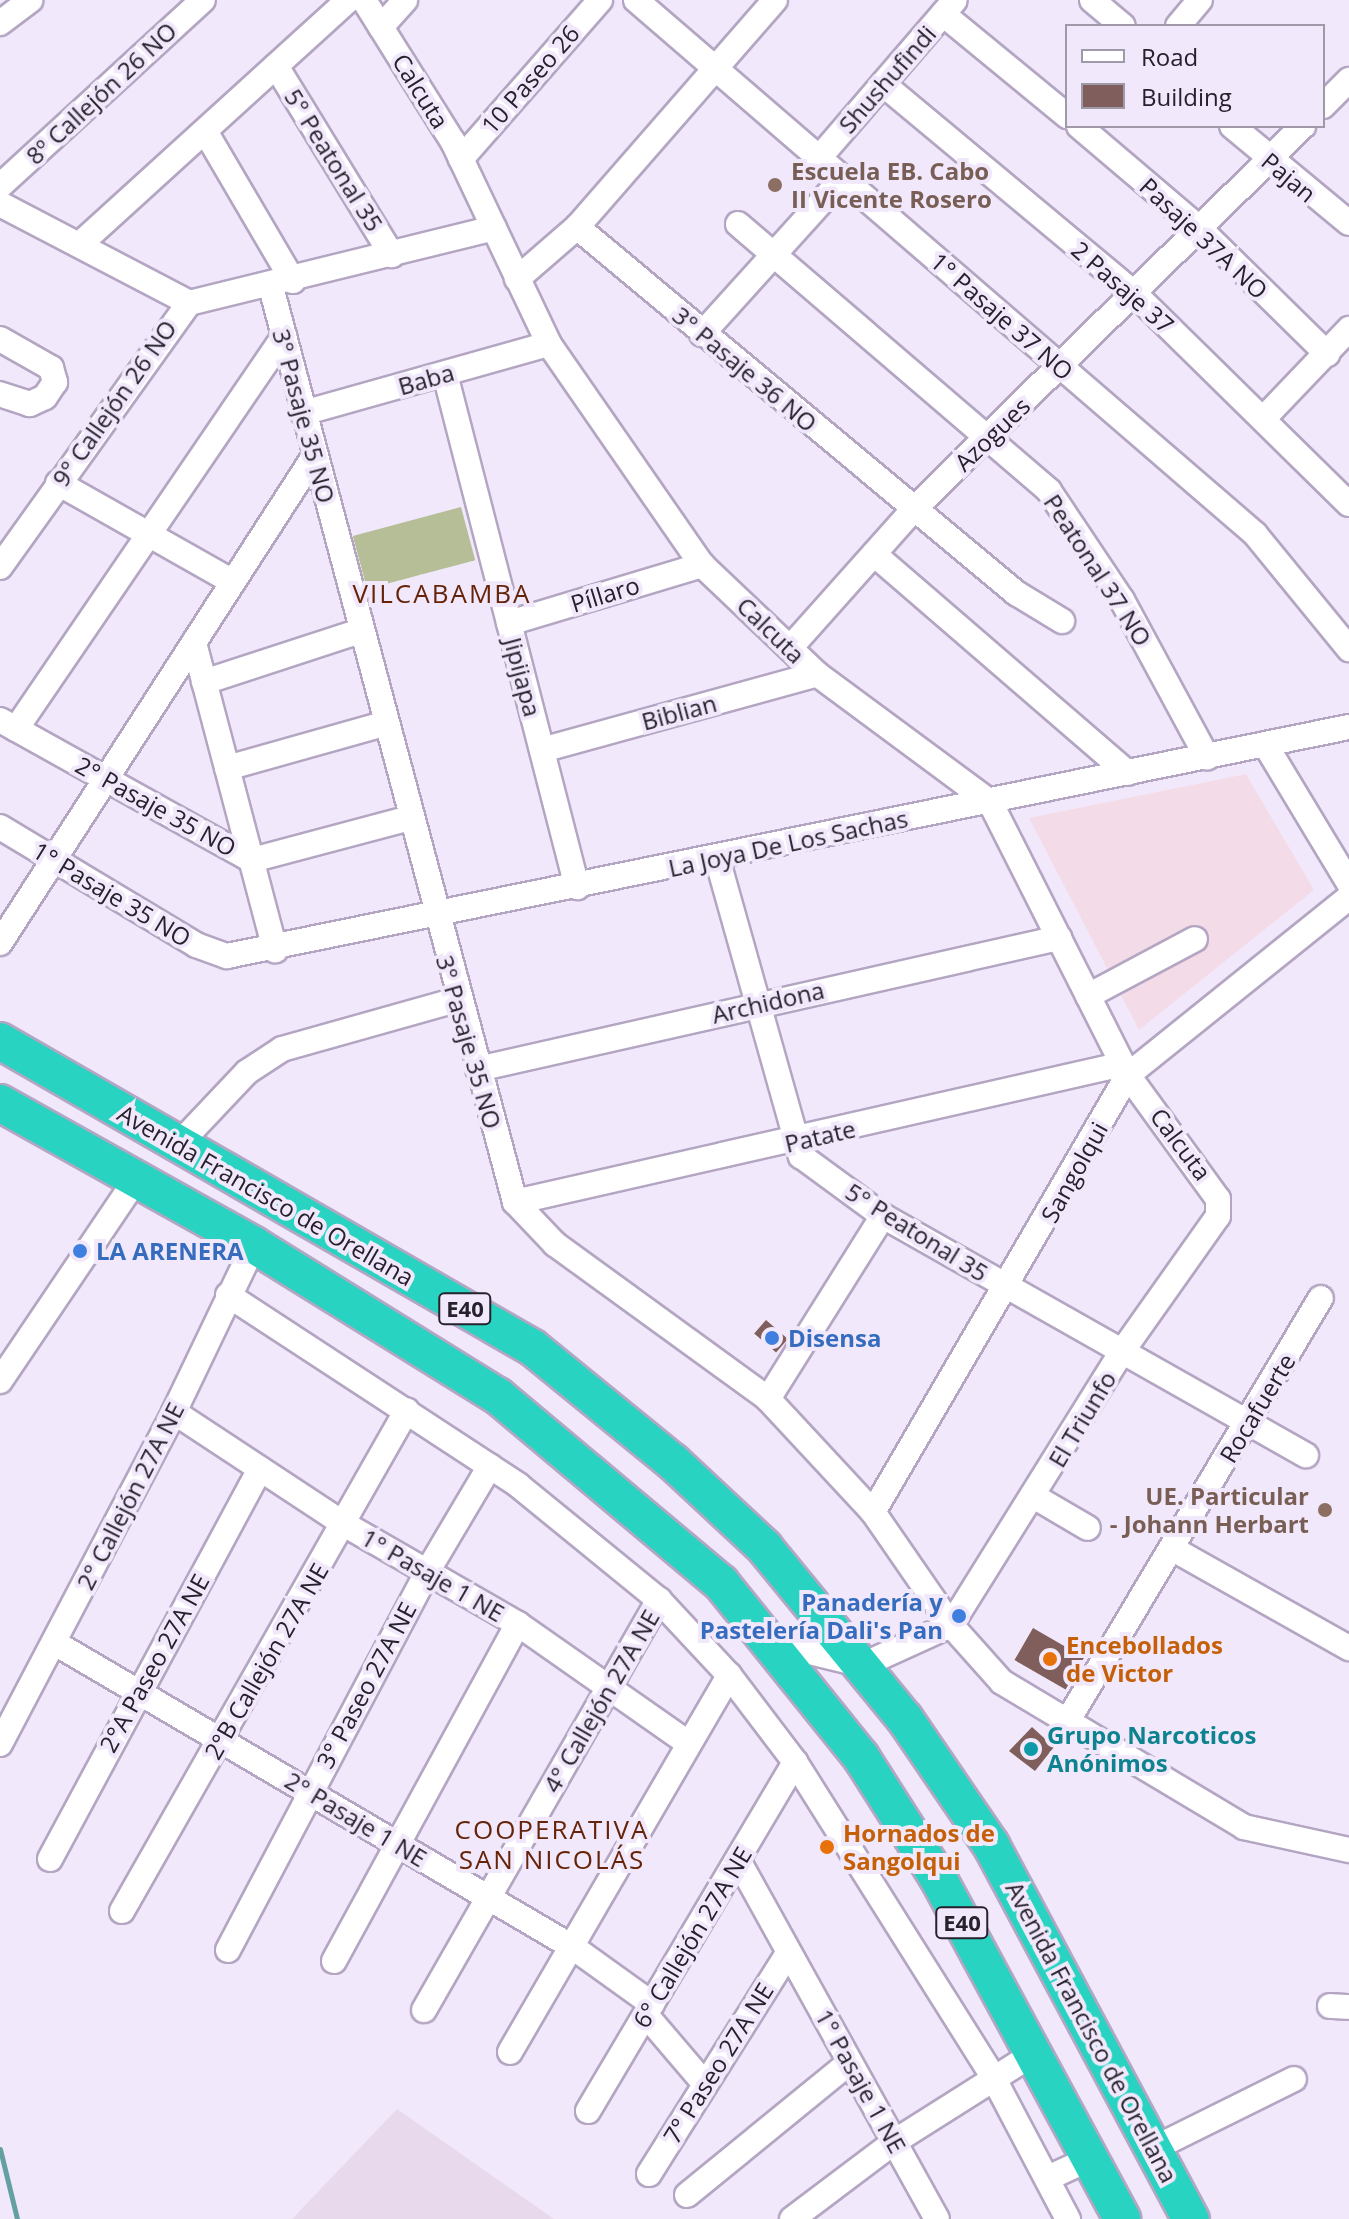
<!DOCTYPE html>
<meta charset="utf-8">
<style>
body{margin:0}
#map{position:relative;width:1349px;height:2219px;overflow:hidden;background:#f1e9fb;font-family:"Open Sans",sans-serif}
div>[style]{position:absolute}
.commercial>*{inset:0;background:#f3dce8}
.industrial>*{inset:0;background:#e8d9ec}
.green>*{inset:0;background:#b6be97;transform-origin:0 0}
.stream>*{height:5px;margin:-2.5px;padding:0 2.5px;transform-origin:2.5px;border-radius:2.5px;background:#649fa1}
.building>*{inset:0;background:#7f5e5c;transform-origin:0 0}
.roads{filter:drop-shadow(2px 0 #b4a6c3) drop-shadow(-2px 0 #b4a6c3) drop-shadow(0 2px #b4a6c3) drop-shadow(0 -2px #b4a6c3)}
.minor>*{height:24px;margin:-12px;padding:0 12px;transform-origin:12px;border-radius:12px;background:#fff}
.highway>*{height:36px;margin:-18px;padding:0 18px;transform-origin:18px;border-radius:18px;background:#29d3c1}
.dots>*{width:22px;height:22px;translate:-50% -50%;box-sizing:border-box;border:4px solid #f1e9fb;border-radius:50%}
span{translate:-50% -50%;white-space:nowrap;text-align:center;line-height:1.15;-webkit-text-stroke:8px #f1e9fb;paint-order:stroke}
.shield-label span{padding:2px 6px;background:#f1e9fb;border:2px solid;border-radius:6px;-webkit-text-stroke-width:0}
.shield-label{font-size:22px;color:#26212c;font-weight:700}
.street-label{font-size:24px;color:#26212c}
.education-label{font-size:24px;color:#785e54;font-weight:700}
.left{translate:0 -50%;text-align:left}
.right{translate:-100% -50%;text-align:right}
.shop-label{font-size:24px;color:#366cbe;font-weight:700}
.food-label{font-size:24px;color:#c56008;font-weight:700}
.culture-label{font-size:24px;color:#0d838f;font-weight:700}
.neighbourhood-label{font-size:26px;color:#652409;letter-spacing:2px}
.legend{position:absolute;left:1065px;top:24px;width:260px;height:104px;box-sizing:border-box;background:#f1e9fb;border:2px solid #a099a8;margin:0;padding:10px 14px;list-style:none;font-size:24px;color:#26212c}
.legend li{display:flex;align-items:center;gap:16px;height:40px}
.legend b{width:40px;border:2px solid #a099a8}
</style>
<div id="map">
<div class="commercial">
<i style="clip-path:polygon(1246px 774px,1314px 890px,1139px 1030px,1029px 818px)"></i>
</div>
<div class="industrial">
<i style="clip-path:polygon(397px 2109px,554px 2219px,292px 2219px)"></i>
</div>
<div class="green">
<i style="left:461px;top:507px;width:55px;height:112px;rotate:75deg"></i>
</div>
<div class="stream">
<i style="left:0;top:2149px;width:72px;rotate:76.3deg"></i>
</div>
<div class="building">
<i style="left:766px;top:1320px;width:29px;height:18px;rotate:41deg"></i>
<i style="left:1033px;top:1628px;width:59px;height:37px;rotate:30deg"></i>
<i style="clip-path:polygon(1032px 1727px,1054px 1747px,1035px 1771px,1009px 1751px)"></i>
</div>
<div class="roads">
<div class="minor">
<i style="left:636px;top:0;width:818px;rotate:40.78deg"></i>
<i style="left:1255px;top:534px;width:149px;rotate:50.7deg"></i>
<i style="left:1092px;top:0;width:40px;rotate:40deg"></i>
<i style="left:943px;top:14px;width:161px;rotate:39.4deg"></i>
<i style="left:0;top:23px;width:38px;rotate:-37deg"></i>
<i style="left:1178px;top:26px;width:34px;rotate:-50deg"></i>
<i style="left:381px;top:27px;width:36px;rotate:-48deg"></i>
<i style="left:276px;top:66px;width:222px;rotate:58.5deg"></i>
<i style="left:883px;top:84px;width:327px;rotate:39.8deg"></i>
<i style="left:1134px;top:293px;width:301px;rotate:44.5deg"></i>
<i style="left:1323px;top:106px;width:37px;rotate:-45deg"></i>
<i style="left:1079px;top:126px;width:157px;rotate:40.4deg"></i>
<i style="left:1199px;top:228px;width:180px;rotate:44.5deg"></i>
<i style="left:1232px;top:126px;width:152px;rotate:39.7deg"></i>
<i style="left:205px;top:131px;width:174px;rotate:59.6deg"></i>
<i style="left:819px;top:158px;width:208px;rotate:-49.3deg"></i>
<i style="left:461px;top:159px;width:211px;rotate:-48.8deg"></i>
<i style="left:0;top:186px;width:275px;rotate:-42.5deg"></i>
<i style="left:0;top:204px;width:213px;rotate:27.6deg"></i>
<i style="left:738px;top:224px;width:410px;rotate:40.6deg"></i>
<i style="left:1049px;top:491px;width:131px;rotate:56.2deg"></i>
<i style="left:1122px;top:600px;width:179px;rotate:61.6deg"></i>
<i style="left:577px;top:227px;width:572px;rotate:39.82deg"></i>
<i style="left:1016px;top:593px;width:54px;rotate:31.3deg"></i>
<i style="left:79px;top:245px;width:364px;rotate:-42.3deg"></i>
<i style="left:517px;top:279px;width:79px;rotate:-40.9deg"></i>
<i style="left:577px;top:227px;width:301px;rotate:-48.9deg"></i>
<i style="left:271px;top:287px;width:947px;rotate:75.07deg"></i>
<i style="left:515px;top:1202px;width:58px;rotate:46.4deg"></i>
<i style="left:555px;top:1244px;width:263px;rotate:36deg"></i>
<i style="left:768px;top:1399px;width:154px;rotate:47.1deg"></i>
<i style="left:873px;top:1512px;width:137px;rotate:55.4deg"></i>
<i style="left:951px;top:1625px;width:321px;rotate:-58deg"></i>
<i style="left:1121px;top:1353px;width:168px;rotate:-54.7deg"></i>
<i style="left:1218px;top:1216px;width:17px;rotate:-90deg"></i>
<i style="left:1218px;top:1199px;width:153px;rotate:-126deg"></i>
<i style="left:1128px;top:1075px;width:306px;rotate:-116.8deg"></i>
<i style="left:990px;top:802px;width:215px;rotate:-143.5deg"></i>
<i style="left:817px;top:674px;width:158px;rotate:-136.5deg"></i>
<i style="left:702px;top:565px;width:269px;rotate:-124.7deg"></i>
<i style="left:549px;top:344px;width:224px;rotate:-115.4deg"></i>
<i style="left:453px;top:142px;width:168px;rotate:-122.1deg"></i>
<i style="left:702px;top:334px;width:210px;rotate:-47.9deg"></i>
<i style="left:0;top:339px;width:59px;rotate:29.6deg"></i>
<i style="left:51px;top:368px;width:15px;rotate:74deg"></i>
<i style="left:55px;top:382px;width:18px;rotate:124deg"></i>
<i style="left:45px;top:397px;width:17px;rotate:155deg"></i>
<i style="left:30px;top:404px;width:32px;rotate:-162deg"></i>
<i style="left:445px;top:374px;width:530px;rotate:75.57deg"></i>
<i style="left:303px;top:413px;width:255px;rotate:-15.7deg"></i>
<i style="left:1265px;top:417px;width:122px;rotate:-46.3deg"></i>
<i style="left:58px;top:483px;width:201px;rotate:29.5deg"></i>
<i style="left:874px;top:554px;width:335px;rotate:40.8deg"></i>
<i style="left:0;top:567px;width:325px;rotate:-54.4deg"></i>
<i style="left:189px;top:303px;width:314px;rotate:-13.8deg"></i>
<i style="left:509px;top:623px;width:202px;rotate:-16.7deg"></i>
<i style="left:194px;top:643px;width:318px;rotate:75.2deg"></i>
<i style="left:790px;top:648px;width:186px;rotate:-48.3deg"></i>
<i style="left:914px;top:509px;width:546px;rotate:-44.55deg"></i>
<i style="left:204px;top:682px;width:164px;rotate:-18.1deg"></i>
<i style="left:0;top:720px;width:288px;rotate:29.1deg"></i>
<i style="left:252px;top:860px;width:163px;rotate:-14.9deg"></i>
<i style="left:16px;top:729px;width:476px;rotate:-55.7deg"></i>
<i style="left:1265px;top:744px;width:162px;rotate:58.9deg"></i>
<i style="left:542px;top:750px;width:285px;rotate:-15.4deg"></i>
<i style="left:227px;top:768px;width:163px;rotate:-15.7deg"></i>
<i style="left:0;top:827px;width:229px;rotate:31deg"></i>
<i style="left:196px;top:945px;width:33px;rotate:20deg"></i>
<i style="left:227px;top:956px;width:1145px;rotate:-11.54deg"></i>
<i style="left:717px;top:858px;width:310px;rotate:74.3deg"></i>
<i style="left:801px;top:1156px;width:102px;rotate:36.2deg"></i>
<i style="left:883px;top:1216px;width:486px;rotate:29.5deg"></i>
<i style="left:0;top:943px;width:581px;rotate:-57.16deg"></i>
<i style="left:1088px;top:996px;width:121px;rotate:-28deg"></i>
<i style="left:478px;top:1069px;width:596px;rotate:-12.71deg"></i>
<i style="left:178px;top:1145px;width:100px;rotate:-46.6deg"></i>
<i style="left:247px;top:1072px;width:42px;rotate:-33.3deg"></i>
<i style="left:282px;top:1049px;width:181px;rotate:-15.7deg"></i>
<i style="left:515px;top:1202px;width:623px;rotate:-12.79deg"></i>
<i style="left:228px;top:1295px;width:347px;rotate:33.2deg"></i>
<i style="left:518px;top:1485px;width:182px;rotate:39.2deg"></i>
<i style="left:659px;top:1600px;width:103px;rotate:47deg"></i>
<i style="left:729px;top:1675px;width:109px;rotate:52.8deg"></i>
<i style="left:795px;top:1762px;width:372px;rotate:57.8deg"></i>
<i style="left:993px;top:2077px;width:161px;rotate:62.2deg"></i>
<i style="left:0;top:1381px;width:244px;rotate:-56deg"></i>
<i style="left:768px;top:1399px;width:216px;rotate:-57.9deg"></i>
<i style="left:174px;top:1412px;width:204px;rotate:33.4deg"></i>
<i style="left:344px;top:1524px;width:201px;rotate:29.9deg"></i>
<i style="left:518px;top:1624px;width:208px;rotate:35deg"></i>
<i style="left:1035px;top:1497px;width:61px;rotate:30.3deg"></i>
<i style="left:873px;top:1512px;width:506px;rotate:-59.74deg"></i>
<i style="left:1128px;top:1075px;width:284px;rotate:-38.8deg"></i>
<i style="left:1173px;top:1549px;width:202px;rotate:29.4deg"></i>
<i style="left:55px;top:1643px;width:602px;rotate:30.44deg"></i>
<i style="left:574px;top:1948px;width:96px;rotate:35.7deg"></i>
<i style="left:773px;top:1643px;width:93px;rotate:13.7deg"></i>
<i style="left:863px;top:1665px;width:97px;rotate:-24.4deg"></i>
<i style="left:951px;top:1625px;width:76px;rotate:48.2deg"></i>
<i style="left:1002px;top:1682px;width:282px;rotate:30.9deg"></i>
<i style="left:1244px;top:1827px;width:107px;rotate:12.4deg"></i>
<i style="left:1067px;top:1722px;width:494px;rotate:-59.1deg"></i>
<i style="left:0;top:1744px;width:375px;rotate:-62.3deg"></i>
<i style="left:174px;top:1412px;width:185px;rotate:-64.4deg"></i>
<i style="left:50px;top:1859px;width:443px;rotate:-61.7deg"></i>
<i style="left:738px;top:1860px;width:410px;rotate:61deg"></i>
<i style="left:122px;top:1911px;width:576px;rotate:-60.37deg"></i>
<i style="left:228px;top:1950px;width:427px;rotate:-62.2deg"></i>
<i style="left:427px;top:1572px;width:123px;rotate:-59.3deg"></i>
<i style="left:334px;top:1961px;width:384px;rotate:-61.4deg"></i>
<i style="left:1330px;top:2006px;width:19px;rotate:3deg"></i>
<i style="left:424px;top:2010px;width:473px;rotate:-60.2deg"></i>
<i style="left:646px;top:2015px;width:89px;rotate:49.5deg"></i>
<i style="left:510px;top:2052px;width:436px;rotate:-59.8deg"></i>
<i style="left:588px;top:2111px;width:406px;rotate:-59.3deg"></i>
<i style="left:1155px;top:2148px;width:155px;rotate:-26.4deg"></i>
<i style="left:649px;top:2174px;width:262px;rotate:-57.8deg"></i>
<i style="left:1048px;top:2178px;width:45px;rotate:-24.9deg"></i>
<i style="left:687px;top:2195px;width:210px;rotate:-39.2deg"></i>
<i style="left:792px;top:2219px;width:128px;rotate:-37deg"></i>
<i style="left:894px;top:2142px;width:165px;rotate:-32.3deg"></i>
</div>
<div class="highway">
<i style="left:0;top:1041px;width:615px;rotate:29.94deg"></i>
<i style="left:533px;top:1348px;width:181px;rotate:39.2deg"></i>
<i style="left:673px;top:1462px;width:125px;rotate:43deg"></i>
<i style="left:764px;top:1547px;width:222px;rotate:50.7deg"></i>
<i style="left:905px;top:1719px;width:153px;rotate:55.7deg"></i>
<i style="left:991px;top:1845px;width:424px;rotate:61.9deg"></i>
<i style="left:0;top:1103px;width:291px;rotate:29.2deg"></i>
<i style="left:254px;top:1245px;width:287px;rotate:31.8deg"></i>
<i style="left:498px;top:1396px;width:291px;rotate:40deg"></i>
<i style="left:721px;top:1583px;width:223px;rotate:51.2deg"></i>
<i style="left:861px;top:1757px;width:143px;rotate:57.5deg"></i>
<i style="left:938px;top:1878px;width:387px;rotate:61.6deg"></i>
</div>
</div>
<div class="dots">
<i style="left:775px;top:185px;background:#8d6e63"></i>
<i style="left:80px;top:1251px;background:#3f7fe0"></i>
<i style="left:772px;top:1338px;background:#3f7fe0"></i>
<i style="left:1325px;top:1510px;background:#8d6e63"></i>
<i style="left:959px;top:1616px;background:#3f7fe0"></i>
<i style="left:1050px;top:1659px;background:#e8710a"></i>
<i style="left:1031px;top:1749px;background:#0f9aa8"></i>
<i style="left:827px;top:1847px;background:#e8710a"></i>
</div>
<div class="shield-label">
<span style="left:465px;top:1309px">E40</span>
<span style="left:962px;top:1923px">E40</span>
</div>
<div class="street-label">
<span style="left:530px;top:79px;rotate:-49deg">10 Paseo 26</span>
<span style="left:887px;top:79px;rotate:-49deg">Shushufindi</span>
<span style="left:421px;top:91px;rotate:58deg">Calcuta</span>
<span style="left:101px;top:93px;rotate:-43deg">8º Callejón 26 NO</span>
<span style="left:334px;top:160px;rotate:58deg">5° Peatonal 35</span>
<span style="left:1289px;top:177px;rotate:40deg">Pajan</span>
<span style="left:1204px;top:238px;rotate:43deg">Pasaje 37A NO</span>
<span style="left:1123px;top:287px;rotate:41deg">2 Pasaje 37</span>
<span style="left:1002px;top:316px;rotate:41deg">1° Pasaje 37 NO</span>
<span style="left:745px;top:369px;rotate:40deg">3° Pasaje 36 NO</span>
<span style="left:426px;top:379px;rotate:-16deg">Baba</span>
<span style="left:114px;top:403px;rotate:-55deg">9° Callejón 26 NO</span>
<span style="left:304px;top:416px;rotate:75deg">3° Pasaje 35 NO</span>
<span style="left:992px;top:434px;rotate:-44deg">Azogues</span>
<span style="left:1098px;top:570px;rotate:57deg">Peatonal 37 NO</span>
<span style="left:605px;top:594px;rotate:-17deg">Píllaro</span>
<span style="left:771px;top:630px;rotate:44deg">Calcuta</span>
<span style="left:523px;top:677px;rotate:75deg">Jipijapa</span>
<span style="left:679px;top:712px;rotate:-15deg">Biblian</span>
<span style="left:156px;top:806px;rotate:29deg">2° Pasaje 35 NO</span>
<span style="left:788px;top:843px;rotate:-12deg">La Joya De Los Sachas</span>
<span style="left:112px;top:894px;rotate:31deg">1° Pasaje 35 NO</span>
<span style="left:768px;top:1002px;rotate:-13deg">Archidona</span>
<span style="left:469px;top:1042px;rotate:74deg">3° Pasaje 35 NO</span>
<span style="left:820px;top:1136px;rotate:-13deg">Patate</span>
<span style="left:1181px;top:1144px;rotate:53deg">Calcuta</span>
<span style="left:1074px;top:1172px;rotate:-61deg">Sangolqui</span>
<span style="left:266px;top:1195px;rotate:30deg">Avenida Francisco de Orellana</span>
<span style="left:917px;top:1232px;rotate:32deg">5° Peatonal 35</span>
<span style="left:1257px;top:1408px;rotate:-59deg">Rocafuerte</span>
<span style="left:1082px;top:1419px;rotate:-59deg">El Triunfo</span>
<span style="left:130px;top:1496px;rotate:-63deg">2° Callejón 27A NE</span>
<span style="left:433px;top:1575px;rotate:30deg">1° Pasaje 1 NE</span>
<span style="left:266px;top:1661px;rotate:-60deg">2°B Callejón 27A NE</span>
<span style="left:154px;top:1663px;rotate:-61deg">2°A Paseo 27A NE</span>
<span style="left:366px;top:1685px;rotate:-62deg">3° Paseo 27A NE</span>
<span style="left:601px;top:1701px;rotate:-60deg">4° Callejón 27A NE</span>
<span style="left:356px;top:1819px;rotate:31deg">2° Pasaje 1 NE</span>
<span style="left:692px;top:1937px;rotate:-59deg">6° Callejón 27A NE</span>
<span style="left:1092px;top:2032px;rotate:62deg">Avenida Francisco de Orellana</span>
<span style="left:718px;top:2063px;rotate:-58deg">7° Paseo 27A NE</span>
<span style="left:861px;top:2081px;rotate:61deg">1° Pasaje 1 NE</span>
</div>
<div class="education-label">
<span class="left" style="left:791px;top:185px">Escuela EB. Cabo<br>II Vicente Rosero</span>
<span class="right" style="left:1309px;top:1510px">UE. Particular<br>- Johann Herbart</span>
</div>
<div class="shop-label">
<span class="left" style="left:96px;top:1251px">LA ARENERA</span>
<span class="left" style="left:788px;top:1338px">Disensa</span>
<span class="right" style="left:943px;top:1616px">Panadería y<br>Pastelería Dali's Pan</span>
</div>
<div class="food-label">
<span class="left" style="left:1066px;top:1659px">Encebollados<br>de Victor</span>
<span class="left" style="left:843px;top:1847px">Hornados de<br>Sangolqui</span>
</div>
<div class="culture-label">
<span class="left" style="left:1047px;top:1749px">Grupo Narcoticos<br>Anónimos</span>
</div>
<div class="neighbourhood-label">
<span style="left:442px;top:594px">VILCABAMBA</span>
<span style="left:552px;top:1845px">COOPERATIVA<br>SAN NICOLÁS</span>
</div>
<ul class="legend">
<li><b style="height:10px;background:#fff"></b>Road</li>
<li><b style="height:22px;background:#7f5e5c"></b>Building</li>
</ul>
</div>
